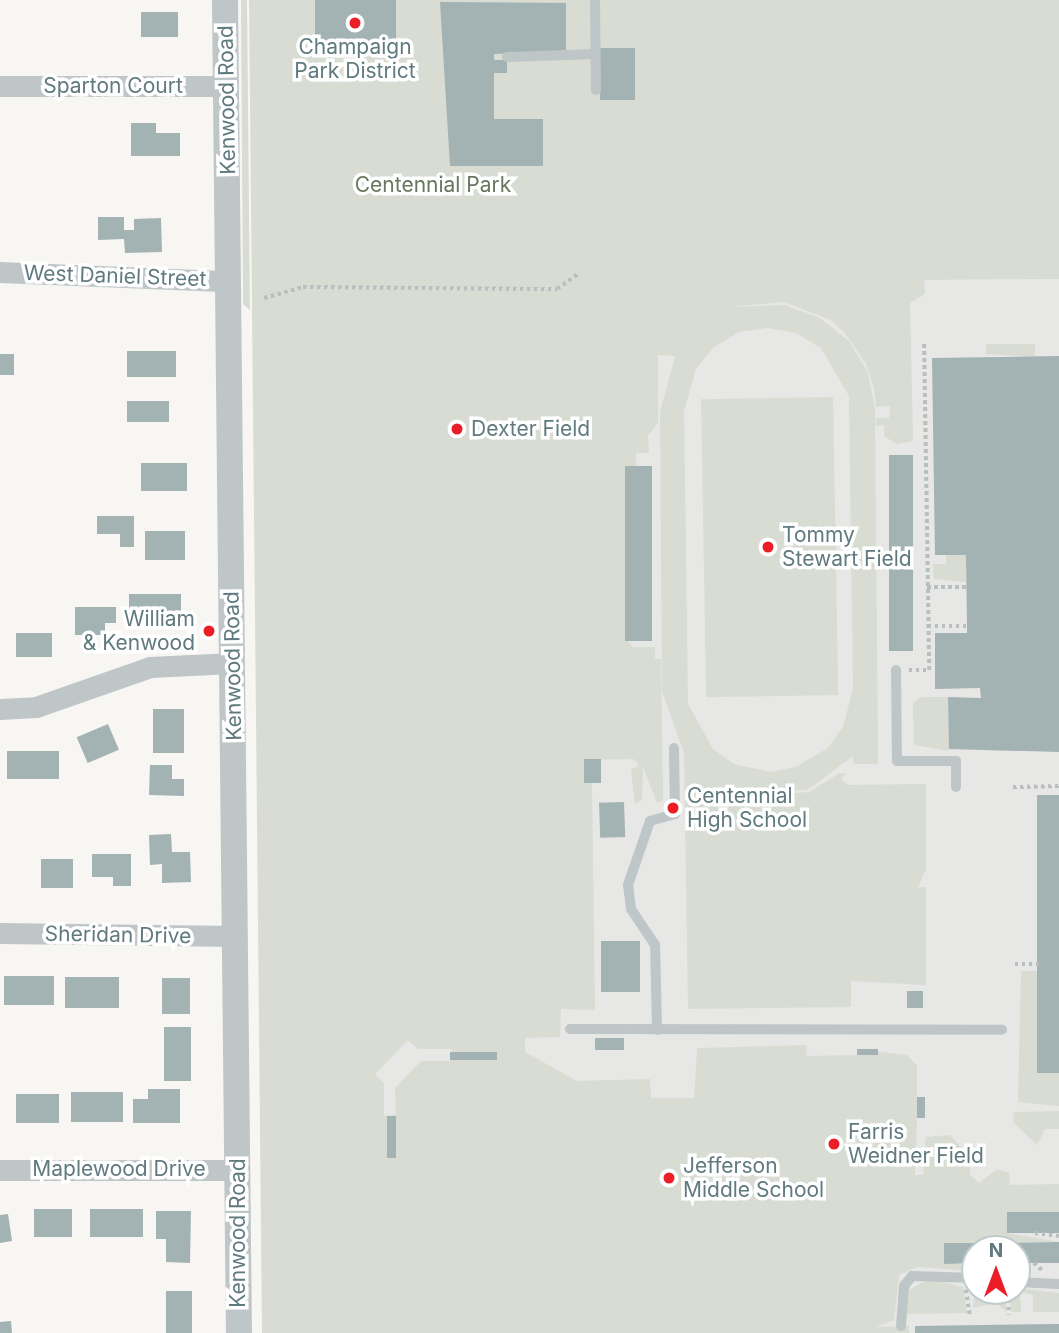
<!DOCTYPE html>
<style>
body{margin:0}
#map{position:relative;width:1059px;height:1333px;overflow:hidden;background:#f7f6f3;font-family:Inter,sans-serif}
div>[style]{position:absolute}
.built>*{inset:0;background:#e7e7e6}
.green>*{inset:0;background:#d8dcd2;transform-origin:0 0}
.building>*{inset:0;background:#a3b2b3;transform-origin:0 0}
.path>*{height:3.5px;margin-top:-1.75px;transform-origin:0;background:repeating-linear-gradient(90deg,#b9bebf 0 3.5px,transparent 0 7px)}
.service>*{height:10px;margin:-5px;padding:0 5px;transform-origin:5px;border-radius:5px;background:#bfc6c8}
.minor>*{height:21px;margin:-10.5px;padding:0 10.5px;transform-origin:10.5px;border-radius:10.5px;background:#bfc6c8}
.tertiary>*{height:26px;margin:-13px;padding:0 13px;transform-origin:13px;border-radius:13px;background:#bfc6c8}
.dots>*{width:19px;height:19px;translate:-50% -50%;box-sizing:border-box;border:4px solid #fff;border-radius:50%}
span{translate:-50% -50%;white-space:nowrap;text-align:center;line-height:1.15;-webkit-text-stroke:7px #fff;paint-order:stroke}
.poi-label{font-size:21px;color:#607a7f}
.left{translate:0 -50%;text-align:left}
.right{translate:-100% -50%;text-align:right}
.street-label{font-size:21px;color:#607a7f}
.park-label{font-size:21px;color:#6a775f}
.north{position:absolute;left:961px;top:1235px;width:70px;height:70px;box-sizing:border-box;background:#fff;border:2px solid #bfcacc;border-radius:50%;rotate:0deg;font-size:19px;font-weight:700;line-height:28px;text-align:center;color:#607a7f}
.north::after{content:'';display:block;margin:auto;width:24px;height:32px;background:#eb1e27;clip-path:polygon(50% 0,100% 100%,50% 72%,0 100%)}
</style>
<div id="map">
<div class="built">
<i style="clip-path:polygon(evenodd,1059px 279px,1059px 1333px,391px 1333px,387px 1158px,376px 1158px,372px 1007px,587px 281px,1059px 279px,975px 1249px,1017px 1249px,1017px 1291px,975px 1291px,975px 1249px)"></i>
</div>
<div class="green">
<i style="clip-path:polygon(241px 0,247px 0,250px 310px,243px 304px)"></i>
<i style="clip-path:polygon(evenodd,249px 0,1059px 0,1059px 279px,924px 280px,925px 294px,910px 303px,913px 441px,897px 444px,884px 436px,884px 425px,876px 426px,876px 418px,889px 418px,890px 406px,876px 407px,874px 388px,866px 364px,845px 333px,831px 320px,784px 302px,727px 307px,785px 305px,820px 318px,849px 341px,868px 373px,875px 409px,878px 764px,854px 764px,853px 756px,809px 789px,757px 796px,809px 792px,840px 773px,847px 774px,841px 778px,847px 785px,926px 784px,926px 869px,918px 887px,926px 887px,926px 985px,851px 981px,851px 1007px,688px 1009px,684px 753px,662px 692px,660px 412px,675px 356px,658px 355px,658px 422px,648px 436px,649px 453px,636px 453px,636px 466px,625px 467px,626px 640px,633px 647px,655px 647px,655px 659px,661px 659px,663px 800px,657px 803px,643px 767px,642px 800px,635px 804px,631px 770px,639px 765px,633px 759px,584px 760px,585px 783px,592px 783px,595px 1010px,561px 1009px,560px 1037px,525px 1038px,525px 1052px,577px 1081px,650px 1079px,651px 1098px,694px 1098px,697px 1048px,806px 1045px,807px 1056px,857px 1055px,857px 1049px,907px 1055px,917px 1066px,917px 1097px,925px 1097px,924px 1118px,917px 1118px,915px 1175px,923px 1175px,926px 1137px,950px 1135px,970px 1157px,970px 1175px,979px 1183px,997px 1169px,1009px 1173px,1010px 1185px,1059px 1184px,1059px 1212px,1007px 1212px,1007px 1233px,1059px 1242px,1006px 1243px,1006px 1249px,998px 1243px,945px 1243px,944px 1263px,961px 1264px,961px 1270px,918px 1267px,899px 1275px,894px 1320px,875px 1327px,909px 1326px,909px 1333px,262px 1333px,249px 0,767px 328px,796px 333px,821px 348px,849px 396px,853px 689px,843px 727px,828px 748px,796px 767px,771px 772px,734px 764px,713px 749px,688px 704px,684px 411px,696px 369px,714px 347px,739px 332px,767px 328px,249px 0,408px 1040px,418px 1049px,452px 1049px,450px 1061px,421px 1061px,395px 1088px,396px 1115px,384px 1116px,384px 1083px,375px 1074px,408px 1040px)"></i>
<i style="clip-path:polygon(986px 344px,1035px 344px,1035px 357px,986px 354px)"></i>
<i style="left:833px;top:397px;width:298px;height:132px;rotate:89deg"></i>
<i style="clip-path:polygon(946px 555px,966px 555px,966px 582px,934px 579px,933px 564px,946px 564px)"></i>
<i style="clip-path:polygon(921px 697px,948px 697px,949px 751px,914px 745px,913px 703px)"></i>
<i style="clip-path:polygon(1021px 971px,1039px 971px,1040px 1073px,1059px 1073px,1059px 1106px,1018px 1102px)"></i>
<i style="clip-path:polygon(1059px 1111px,1059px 1129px,1045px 1129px,1037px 1145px,1014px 1123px,1013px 1112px)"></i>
<i style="clip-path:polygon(929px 1279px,963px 1287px,967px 1313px,906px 1314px,909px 1290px)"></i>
<i style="clip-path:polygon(975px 1287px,1006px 1291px,1006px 1312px,997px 1303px,973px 1308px)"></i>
<i style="clip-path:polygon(1017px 1288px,1059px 1293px,1059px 1312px,1033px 1312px,1033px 1295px,1020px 1292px,1021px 1312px,1011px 1312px,1010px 1294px)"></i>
</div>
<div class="building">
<i style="left:315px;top:0;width:81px;height:45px"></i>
<i style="clip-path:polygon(440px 2px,566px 3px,566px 52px,494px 54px,494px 60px,507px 60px,507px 73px,494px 73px,494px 119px,543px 119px,543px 166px,450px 166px)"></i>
<i style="left:141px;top:12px;width:37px;height:25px"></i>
<i style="left:635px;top:48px;width:52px;height:35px;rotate:90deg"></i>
<i style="clip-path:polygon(131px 123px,156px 123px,156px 133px,180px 133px,180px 156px,131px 156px)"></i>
<i style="clip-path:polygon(98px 217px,124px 217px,124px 230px,134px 230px,134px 219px,161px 218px,162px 252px,125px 253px,124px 239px,98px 240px)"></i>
<i style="left:127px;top:351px;width:49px;height:26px"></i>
<i style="left:0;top:354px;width:14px;height:21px"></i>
<i style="clip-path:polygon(1059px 356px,1059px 752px,949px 749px,948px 697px,981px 698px,980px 688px,935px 689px,935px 633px,967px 633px,967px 626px,966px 555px,935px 555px,932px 358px)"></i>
<i style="left:127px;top:401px;width:42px;height:21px"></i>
<i style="left:889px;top:455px;width:24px;height:196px"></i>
<i style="left:141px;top:463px;width:46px;height:28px"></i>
<i style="left:625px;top:466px;width:27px;height:175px"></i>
<i style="clip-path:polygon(97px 516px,134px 516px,134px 547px,120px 547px,120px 534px,97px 534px)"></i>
<i style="left:145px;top:531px;width:40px;height:29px"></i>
<i style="left:129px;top:594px;width:52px;height:26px"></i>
<i style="clip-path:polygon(75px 607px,116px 607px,116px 623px,105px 623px,105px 635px,75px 635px)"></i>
<i style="left:16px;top:633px;width:36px;height:24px"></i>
<i style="left:153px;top:709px;width:31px;height:44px"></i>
<i style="left:108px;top:724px;width:28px;height:34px;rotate:67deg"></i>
<i style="left:7px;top:751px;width:52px;height:28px"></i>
<i style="left:584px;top:759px;width:17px;height:24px"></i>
<i style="clip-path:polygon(150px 765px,172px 765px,172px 779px,184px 779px,184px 796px,149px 795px)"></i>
<i style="left:1037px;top:795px;width:22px;height:278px"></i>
<i style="left:624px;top:802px;width:35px;height:25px;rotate:88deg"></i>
<i style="clip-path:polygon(171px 834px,172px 852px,190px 852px,191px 882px,162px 883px,162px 864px,150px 865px,149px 835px)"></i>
<i style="clip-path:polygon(92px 854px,131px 854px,131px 886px,113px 886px,113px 877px,92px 877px)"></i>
<i style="left:41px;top:859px;width:32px;height:29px"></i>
<i style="left:640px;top:941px;width:51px;height:39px;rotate:90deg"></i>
<i style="left:4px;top:976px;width:50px;height:29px"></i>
<i style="left:65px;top:977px;width:54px;height:31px"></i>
<i style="left:162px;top:978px;width:28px;height:36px"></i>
<i style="left:907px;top:991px;width:16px;height:17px"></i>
<i style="left:164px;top:1027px;width:27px;height:54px"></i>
<i style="left:595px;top:1038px;width:29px;height:12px"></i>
<i style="left:857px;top:1049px;width:21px;height:6px"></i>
<i style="left:497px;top:1052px;width:8px;height:47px;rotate:90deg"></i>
<i style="clip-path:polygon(148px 1089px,180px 1089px,180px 1123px,133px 1123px,133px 1099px,148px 1099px)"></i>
<i style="left:71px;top:1092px;width:52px;height:30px"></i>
<i style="left:16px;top:1094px;width:43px;height:29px"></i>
<i style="left:917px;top:1097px;width:8px;height:21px"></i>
<i style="left:387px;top:1116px;width:9px;height:42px"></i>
<i style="left:34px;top:1209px;width:38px;height:28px"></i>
<i style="left:90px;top:1209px;width:53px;height:28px"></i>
<i style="clip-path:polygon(156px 1211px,191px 1211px,190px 1263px,166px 1262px,166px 1239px,156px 1239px)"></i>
<i style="left:1007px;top:1212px;width:52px;height:21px"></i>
<i style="clip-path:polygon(8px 1214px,12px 1241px,0 1243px,0 1215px)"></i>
<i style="clip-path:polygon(1059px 1242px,1059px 1263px,1017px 1263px,1017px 1249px,1006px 1249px,1006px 1243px)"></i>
<i style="clip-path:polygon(944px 1243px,998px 1243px,998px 1249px,975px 1249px,975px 1263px,944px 1264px)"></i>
<i style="left:166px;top:1291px;width:26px;height:42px"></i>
<i style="clip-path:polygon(11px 1321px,12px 1333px,0 1333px,0 1322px)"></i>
<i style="clip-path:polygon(1059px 1324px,1059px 1333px,915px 1333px,915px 1326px)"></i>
</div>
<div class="path">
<i style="left:264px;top:298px;width:41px;rotate:-15.8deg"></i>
<i style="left:303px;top:287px;width:254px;rotate:0.5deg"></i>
<i style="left:557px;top:289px;width:27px;rotate:-36deg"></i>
<i style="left:927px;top:587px;width:39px"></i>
<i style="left:928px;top:626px;width:39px"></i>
<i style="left:909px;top:670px;width:20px"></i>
<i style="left:929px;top:670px;width:328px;rotate:-90.9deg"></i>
<i style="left:1013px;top:787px;width:46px;rotate:-1.2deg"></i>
<i style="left:1015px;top:964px;width:24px"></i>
<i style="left:1035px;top:1233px;width:24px;rotate:7deg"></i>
<i style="left:1034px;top:1263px;width:11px;rotate:41deg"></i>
<i style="left:966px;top:1290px;width:26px;rotate:81deg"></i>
<i style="left:1008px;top:1293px;width:22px;rotate:87deg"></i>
</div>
<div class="service">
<i style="left:595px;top:0;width:90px;rotate:89.4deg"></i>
<i style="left:507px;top:57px;width:88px;rotate:-2deg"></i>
<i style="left:896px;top:670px;width:91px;rotate:89.4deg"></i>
<i style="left:897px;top:761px;width:59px"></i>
<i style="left:956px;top:761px;width:26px;rotate:90deg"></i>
<i style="left:570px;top:1029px;width:432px;rotate:0.1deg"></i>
<i style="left:657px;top:1030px;width:85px;rotate:-91.3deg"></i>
<i style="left:655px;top:945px;width:43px;rotate:-123.7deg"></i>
<i style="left:631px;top:909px;width:24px;rotate:-97deg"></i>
<i style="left:628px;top:885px;width:68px;rotate:-71deg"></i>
<i style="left:650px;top:821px;width:26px;rotate:-16deg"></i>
<i style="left:675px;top:814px;width:66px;rotate:-90.9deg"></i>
<i style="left:1017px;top:1282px;width:42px;rotate:2.7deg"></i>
<i style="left:901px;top:1326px;width:40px;rotate:-85.7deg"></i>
<i style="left:904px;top:1286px;width:13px;rotate:-51deg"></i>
<i style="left:912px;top:1276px;width:63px;rotate:1.8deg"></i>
</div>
<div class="minor">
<i style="left:0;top:86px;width:226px"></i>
<i style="left:0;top:272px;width:229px;rotate:2.3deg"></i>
<i style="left:0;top:709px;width:36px;rotate:-3deg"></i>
<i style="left:36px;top:707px;width:121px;rotate:-19.3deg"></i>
<i style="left:150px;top:667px;width:83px;rotate:-2.8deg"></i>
<i style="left:0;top:933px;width:236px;rotate:0.7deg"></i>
<i style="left:0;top:1170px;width:238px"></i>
</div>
<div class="tertiary">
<i style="left:225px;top:0;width:1333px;rotate:89.4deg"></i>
</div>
<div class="dots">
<i style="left:355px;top:23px;background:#eb1e27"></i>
<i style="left:457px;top:429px;background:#eb1e27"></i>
<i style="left:768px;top:547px;background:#eb1e27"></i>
<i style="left:209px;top:631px;background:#eb1e27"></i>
<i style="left:673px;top:808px;background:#eb1e27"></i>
<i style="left:834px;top:1144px;background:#eb1e27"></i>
<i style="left:669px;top:1178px;background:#eb1e27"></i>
</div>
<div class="poi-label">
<span style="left:355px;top:59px">Champaign<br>Park District</span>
<span class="left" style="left:471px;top:429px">Dexter Field</span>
<span class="left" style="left:782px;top:547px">Tommy<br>Stewart Field</span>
<span class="right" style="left:195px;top:631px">William<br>&amp; Kenwood</span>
<span class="left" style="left:687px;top:808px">Centennial<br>High School</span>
<span class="left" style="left:848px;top:1144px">Farris<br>Weidner Field</span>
<span class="left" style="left:683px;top:1178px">Jefferson<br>Middle School</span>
</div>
<div class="street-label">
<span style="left:113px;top:86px">Sparton Court</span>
<span style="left:227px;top:100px;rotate:-91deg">Kenwood Road</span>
<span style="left:115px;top:276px;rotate:2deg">West Daniel Street</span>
<span style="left:233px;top:666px;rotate:-91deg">Kenwood Road</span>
<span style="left:118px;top:935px;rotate:1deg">Sheridan Drive</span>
<span style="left:119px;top:1169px">Maplewood Drive</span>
<span style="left:238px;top:1233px;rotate:-90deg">Kenwood Road</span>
</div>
<div class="park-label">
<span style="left:433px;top:185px">Centennial Park</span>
</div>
<div class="north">N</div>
</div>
